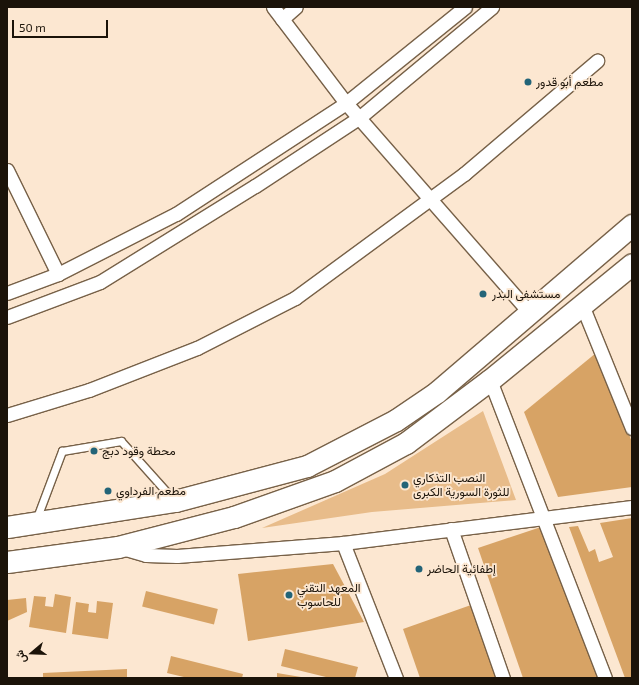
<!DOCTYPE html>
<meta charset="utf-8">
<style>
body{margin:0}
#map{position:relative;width:639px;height:685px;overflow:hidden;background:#fce7d1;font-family:"Exo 2",Vazirmatn,sans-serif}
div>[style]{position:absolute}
.green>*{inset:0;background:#e8bc8a}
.building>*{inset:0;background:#d7a365;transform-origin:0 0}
.roads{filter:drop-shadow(1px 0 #776148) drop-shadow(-1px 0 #776148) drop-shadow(0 1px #776148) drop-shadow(0 -1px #776148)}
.lane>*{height:7px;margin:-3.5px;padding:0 3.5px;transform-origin:3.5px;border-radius:3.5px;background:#fff}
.street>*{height:13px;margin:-6.5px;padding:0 6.5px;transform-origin:6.5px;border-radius:6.5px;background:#fff}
.primary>*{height:21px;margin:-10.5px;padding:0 10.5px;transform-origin:10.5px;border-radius:10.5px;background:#fff}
.dots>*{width:11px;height:11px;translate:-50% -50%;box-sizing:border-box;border:2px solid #fce7d1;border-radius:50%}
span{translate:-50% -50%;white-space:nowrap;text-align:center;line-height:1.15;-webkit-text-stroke:3.5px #fce7d1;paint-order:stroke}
.poi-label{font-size:12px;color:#1b1309}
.left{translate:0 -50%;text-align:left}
.frame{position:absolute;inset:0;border:8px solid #1b1309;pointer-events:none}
.north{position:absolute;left:12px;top:633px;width:40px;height:40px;-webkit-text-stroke:3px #fce7d1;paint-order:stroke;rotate:251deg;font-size:11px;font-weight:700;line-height:16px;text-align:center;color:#1b1309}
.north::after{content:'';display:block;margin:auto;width:14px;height:18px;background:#1b1309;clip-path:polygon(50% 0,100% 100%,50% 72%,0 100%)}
.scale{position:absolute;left:12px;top:20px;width:96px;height:18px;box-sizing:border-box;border:2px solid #1b1309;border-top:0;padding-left:5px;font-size:12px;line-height:14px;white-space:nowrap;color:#1b1309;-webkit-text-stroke:3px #fce7d1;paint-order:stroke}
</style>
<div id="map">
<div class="green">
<i style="clip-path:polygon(483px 411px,516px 500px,372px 512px,262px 528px,385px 474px)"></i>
</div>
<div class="building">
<i style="clip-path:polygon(596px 353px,632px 442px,632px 487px,558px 497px,524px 412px)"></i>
<i style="clip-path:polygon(632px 518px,632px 678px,625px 678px,569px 527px,578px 526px,589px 552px,595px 549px,599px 562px,613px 557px,600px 523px)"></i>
<i style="clip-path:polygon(550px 524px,605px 678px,523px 678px,478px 548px)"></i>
<i style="clip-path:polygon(333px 564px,364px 622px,248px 641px,238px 574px)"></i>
<i style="left:146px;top:591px;width:74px;height:16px;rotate:14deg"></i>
<i style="clip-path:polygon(55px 594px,71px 597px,66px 633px,29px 627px,34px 596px,46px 597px,45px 606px,53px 607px)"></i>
<i style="clip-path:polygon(26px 598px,27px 612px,7px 621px,7px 600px)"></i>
<i style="clip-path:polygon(97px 601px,113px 603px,108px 639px,72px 634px,76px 602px,89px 604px,88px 612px,96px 613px)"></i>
<i style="clip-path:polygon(471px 605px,497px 678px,420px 678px,403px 629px)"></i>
<i style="clip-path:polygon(285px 649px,358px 667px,355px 678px,330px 678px,281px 666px)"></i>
<i style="clip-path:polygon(171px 656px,243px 674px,242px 678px,188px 678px,167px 673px)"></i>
<i style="clip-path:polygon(127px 669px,127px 678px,43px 678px,43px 673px)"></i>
<i style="clip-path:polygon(277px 673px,301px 677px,301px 678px,277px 678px)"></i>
</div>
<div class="roads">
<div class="lane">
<i style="left:36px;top:520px;width:74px;rotate:-69.4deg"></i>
<i style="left:62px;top:451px;width:60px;rotate:-9.6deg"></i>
<i style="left:121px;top:441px;width:76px;rotate:48.2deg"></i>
</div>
<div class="street">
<i style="left:273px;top:7px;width:121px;rotate:52.8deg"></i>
<i style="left:346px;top:103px;width:279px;rotate:48.8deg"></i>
<i style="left:282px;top:19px;width:18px;rotate:-41deg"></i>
<i style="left:7px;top:170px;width:116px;rotate:63.9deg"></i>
<i style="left:7px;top:293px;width:54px;rotate:-20.4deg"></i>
<i style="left:58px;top:274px;width:132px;rotate:-27deg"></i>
<i style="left:176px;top:214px;width:203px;rotate:-33.1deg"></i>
<i style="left:346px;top:103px;width:153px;rotate:-38.9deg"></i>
<i style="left:582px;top:305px;width:133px;rotate:67.9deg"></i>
<i style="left:7px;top:317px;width:99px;rotate:-20.6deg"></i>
<i style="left:100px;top:282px;width:182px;rotate:-31.8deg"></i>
<i style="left:255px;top:186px;width:126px;rotate:-33.3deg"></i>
<i style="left:360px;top:117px;width:172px;rotate:-39.8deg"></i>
<i style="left:490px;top:380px;width:319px;rotate:68.9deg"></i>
<i style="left:7px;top:415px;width:86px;rotate:-17deg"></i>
<i style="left:89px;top:390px;width:116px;rotate:-21.3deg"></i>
<i style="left:197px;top:348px;width:110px;rotate:-27deg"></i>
<i style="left:295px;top:298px;width:210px;rotate:-36.3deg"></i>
<i style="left:464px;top:174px;width:175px;rotate:-40.4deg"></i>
<i style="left:451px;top:529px;width:158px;rotate:70.8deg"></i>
<i style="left:343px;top:543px;width:145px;rotate:68.6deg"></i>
<i style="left:122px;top:548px;width:25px;rotate:16deg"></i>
<i style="left:146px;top:555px;width:31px;rotate:2deg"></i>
<i style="left:177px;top:556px;width:167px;rotate:-4.5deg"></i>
<i style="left:343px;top:543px;width:291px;rotate:-7.1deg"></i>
</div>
<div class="primary">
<i style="left:7px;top:527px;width:170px;rotate:-8.8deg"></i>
<i style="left:175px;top:501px;width:137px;rotate:-14.9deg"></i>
<i style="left:307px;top:466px;width:100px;rotate:-27.3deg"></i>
<i style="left:396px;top:420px;width:50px;rotate:-34.3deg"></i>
<i style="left:437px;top:392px;width:257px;rotate:-40.6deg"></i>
<i style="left:7px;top:562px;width:112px;rotate:-7.7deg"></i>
<i style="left:118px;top:547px;width:120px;rotate:-14.5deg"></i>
<i style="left:234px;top:517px;width:107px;rotate:-19.6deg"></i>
<i style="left:335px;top:481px;width:81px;rotate:-28.2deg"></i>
<i style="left:406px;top:443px;width:105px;rotate:-36.9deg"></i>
<i style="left:490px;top:380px;width:183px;rotate:-39.2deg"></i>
</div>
</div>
<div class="dots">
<i style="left:528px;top:82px;background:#236478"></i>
<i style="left:483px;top:294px;background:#236478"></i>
<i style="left:94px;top:451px;background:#236478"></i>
<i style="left:405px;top:485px;background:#236478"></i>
<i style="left:108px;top:491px;background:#236478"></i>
<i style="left:419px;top:569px;background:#236478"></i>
<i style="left:289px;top:595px;background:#236478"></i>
</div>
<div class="poi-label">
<span class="left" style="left:536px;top:82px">مطعم أبو قدور</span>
<span class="left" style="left:492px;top:294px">مستشفى البدر</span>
<span class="left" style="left:102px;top:451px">محطة وقود دبج</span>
<span class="left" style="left:413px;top:485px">النصب التذكاري<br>للثورة السورية الكبرى</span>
<span class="left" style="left:116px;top:491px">مطعم الفرداوي</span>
<span class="left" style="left:427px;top:569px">إطفائية الحاضر</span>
<span class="left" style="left:297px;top:595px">المعهد التقني<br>للحاسوب</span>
</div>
<div class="frame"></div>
<div class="north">ش</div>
<div class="scale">50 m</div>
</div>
